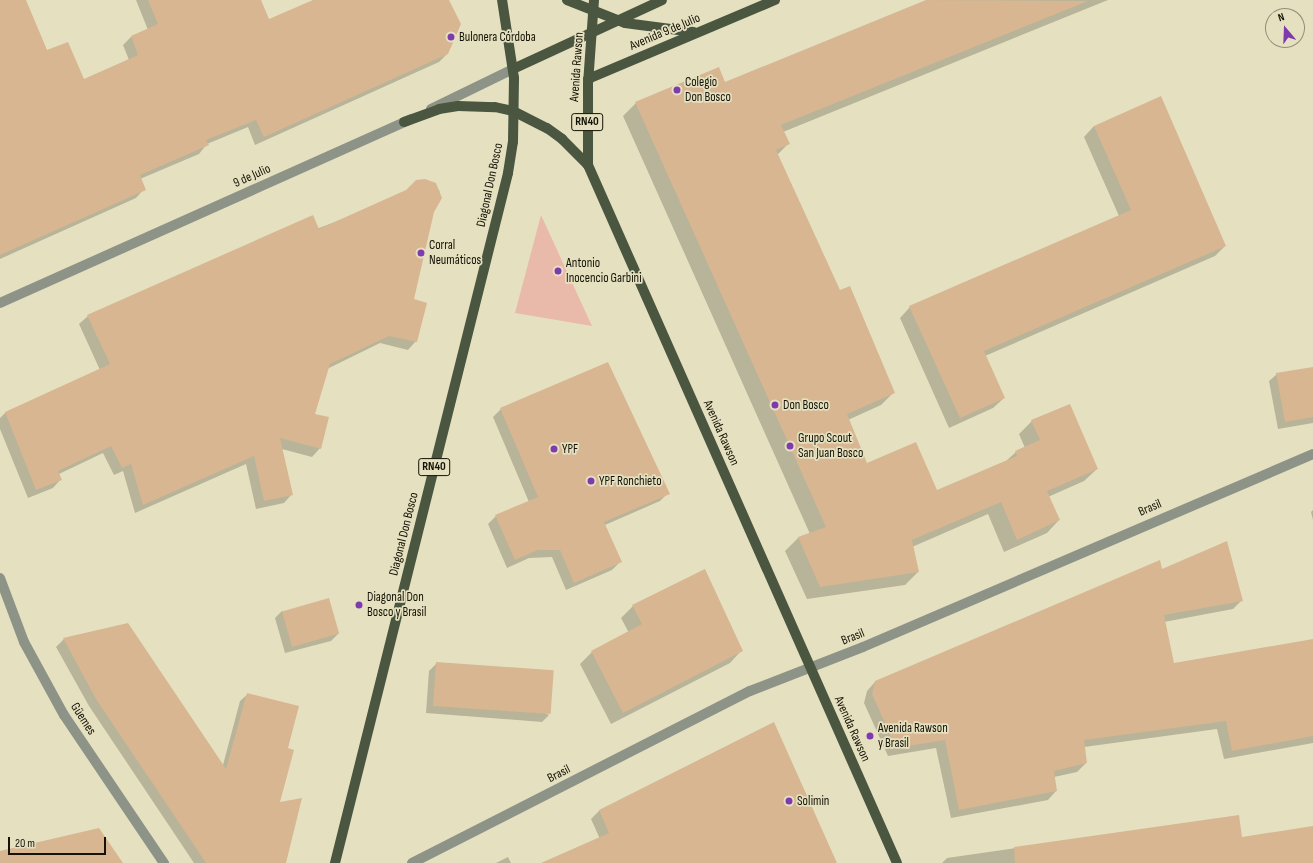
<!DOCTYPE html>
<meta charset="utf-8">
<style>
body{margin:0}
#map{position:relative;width:1313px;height:863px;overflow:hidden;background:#e5e1c0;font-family:"Sofia Sans Condensed",sans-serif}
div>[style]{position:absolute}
.green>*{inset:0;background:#e9baaa}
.shadow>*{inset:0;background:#0003}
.building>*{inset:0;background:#d7b691;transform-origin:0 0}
.street>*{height:10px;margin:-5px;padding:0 5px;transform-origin:5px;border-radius:5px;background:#8d9487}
.primary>*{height:10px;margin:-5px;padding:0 5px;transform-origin:5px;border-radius:5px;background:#4a5640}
.dots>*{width:11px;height:11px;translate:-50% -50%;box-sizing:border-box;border:2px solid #e5e1c0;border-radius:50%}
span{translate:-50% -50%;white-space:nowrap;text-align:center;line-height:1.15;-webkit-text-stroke:3.5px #e5e1c0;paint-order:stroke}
.shield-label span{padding:1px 3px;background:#e5e1c0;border:1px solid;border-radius:3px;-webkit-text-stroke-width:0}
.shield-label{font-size:12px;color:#141206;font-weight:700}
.street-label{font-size:13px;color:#141206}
.poi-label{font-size:13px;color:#141206}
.left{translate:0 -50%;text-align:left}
.north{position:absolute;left:1265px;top:8px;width:40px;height:40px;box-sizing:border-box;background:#e5e1c0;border:1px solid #918e76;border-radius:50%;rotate:341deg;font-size:11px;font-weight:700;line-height:16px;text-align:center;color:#141206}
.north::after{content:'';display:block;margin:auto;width:14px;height:18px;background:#7f3bae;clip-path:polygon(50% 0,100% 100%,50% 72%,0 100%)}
.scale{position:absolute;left:8px;top:837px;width:98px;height:18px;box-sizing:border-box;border:2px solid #141206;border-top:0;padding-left:5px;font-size:12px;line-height:14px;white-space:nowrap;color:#141206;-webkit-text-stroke:3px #e5e1c0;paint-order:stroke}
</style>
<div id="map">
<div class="green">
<i style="clip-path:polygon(541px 215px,592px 326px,515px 313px)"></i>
</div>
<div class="shadow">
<i style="clip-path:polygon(0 0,25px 0,47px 51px,83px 80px,129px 60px,123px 45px,131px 37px,148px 30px,136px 0,260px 0,269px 21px,315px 0,448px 0,448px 53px,439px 62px,255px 145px,248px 127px,207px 144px,199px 154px,140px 179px,144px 189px,136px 198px,0 259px)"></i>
<i style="clip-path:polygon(929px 0,1108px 0,783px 132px,788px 144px,777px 155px,839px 292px,894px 392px,881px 405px,848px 420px,866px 464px,936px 491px,1006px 461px,1016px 452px,1025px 448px,1019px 434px,1032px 421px,1097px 469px,1084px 481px,1048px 497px,1059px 520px,1047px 533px,1004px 552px,988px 514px,912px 547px,918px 572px,905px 585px,807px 599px,785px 551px,798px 538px,810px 534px,623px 116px,636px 103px,725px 83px)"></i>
<i style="clip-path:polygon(1094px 126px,1225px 246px,1215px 256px,985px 356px,1004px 398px,993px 408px,949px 428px,900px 318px,910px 307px,1119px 216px,1084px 137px)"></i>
<i style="clip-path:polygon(435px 184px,440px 192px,440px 201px,433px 212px,412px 300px,416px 341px,408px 350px,380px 343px,327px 369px,314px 415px,320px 448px,312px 457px,282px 449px,292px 494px,284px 503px,256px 509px,246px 464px,135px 513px,123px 471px,114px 475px,103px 453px,59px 474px,61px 479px,53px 488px,28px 498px,0 429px,0 418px,5px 413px,100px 370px,79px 324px,88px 316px)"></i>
<i style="clip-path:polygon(1313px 368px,1313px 423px,1278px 429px,1269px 381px,1277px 374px)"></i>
<i style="clip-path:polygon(501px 409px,668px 493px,660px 501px,605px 525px,620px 562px,612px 570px,566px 590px,552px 557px,529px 558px,507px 568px,488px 524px,496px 516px,529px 502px,493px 417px)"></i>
<i style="clip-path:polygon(1313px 510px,1313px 520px,1311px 512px)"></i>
<i style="clip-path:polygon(704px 570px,741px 651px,730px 663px,611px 724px,580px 664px,592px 652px,629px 633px,621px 618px,633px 606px)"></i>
<i style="clip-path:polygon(1161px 570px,1242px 600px,1233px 609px,1164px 622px,1173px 665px,1313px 640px,1313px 743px,1224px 759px,1217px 729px,1084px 747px,1086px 763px,1077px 772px,1054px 777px,1056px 791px,1048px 800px,951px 818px,936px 748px,888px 756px,864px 703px,867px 691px,875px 682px)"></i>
<i style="clip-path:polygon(282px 611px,338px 634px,331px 641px,285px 653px,275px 618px)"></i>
<i style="clip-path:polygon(128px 624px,223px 765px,240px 701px,248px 694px,287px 749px,279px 803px,285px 863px,194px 863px,89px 706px,56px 647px,64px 639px)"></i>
<i style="clip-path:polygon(437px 663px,549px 715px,542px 722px,426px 713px,429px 671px)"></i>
<i style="clip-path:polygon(774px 724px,836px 863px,548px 863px,600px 839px,591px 819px,599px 811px)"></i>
<i style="clip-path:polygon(1238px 816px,1241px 838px,1313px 827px,1313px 863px,942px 863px,947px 858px)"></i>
<i style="clip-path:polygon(508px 857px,511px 863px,496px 863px)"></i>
</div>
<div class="building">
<i style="clip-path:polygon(0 0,26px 0,47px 50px,68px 42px,84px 79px,138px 55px,131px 36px,158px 24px,148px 0,261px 0,269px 19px,313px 0,449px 0,461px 24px,448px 54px,264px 137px,256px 120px,206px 140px,209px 145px,140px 175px,146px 190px,0 255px)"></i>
<i style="clip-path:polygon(926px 0,1088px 1px,781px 125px,790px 144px,776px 150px,840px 290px,850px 286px,895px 393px,847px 414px,867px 463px,916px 442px,937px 490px,1017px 456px,1015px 451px,1040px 440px,1031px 420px,1070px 404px,1098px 469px,1047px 491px,1060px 520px,1017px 540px,1001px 502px,912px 540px,919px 572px,820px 587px,798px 537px,826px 527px,635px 102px,719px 67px,725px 82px)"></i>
<i style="clip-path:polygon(1161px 96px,1226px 246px,984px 351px,1005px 398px,960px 418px,909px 306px,1131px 210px,1094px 126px)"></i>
<i style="clip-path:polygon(425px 179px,436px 183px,442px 198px,434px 212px,414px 299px,427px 303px,417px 342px,389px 336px,330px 364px,315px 414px,329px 417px,321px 449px,280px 438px,293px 495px,264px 501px,254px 456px,143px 505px,131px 464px,122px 468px,111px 446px,58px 471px,62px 480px,36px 490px,5px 412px,110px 364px,87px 315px,313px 215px,319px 229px,406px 190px,416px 180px)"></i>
<i style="clip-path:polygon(608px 362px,670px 494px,604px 522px,622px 562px,574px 583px,560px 550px,538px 550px,515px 560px,495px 515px,538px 497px,500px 408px)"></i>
<i style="clip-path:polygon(1313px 367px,1313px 417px,1285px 422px,1276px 373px)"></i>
<i style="clip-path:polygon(1227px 541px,1243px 601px,1164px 615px,1174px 663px,1313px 639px,1313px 736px,1232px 751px,1226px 721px,1084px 740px,1087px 763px,1054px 771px,1057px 791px,959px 810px,945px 740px,896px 748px,872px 694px,875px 681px,1160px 560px,1162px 569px)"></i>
<i style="clip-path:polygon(705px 569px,743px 651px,623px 713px,591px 651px,642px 624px,632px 605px)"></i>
<i style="left:329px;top:598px;width:37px;height:49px;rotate:74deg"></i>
<i style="clip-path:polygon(128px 623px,226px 769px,247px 693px,299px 706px,288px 748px,294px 750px,280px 802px,302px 798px,286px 863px,206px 863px,96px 699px,63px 638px)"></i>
<i style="left:436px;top:662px;width:118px;height:44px;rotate:4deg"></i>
<i style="clip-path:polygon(774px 722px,837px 863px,541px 863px,609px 833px,599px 810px)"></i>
<i style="clip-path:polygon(1239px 815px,1242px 837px,1313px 826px,1313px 863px,1015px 863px,1014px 847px)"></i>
<i style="clip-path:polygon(99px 828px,123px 863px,0 863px,0 851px)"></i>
</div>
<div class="street">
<i style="left:431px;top:109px;width:91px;rotate:-26deg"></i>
<i style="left:0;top:303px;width:450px;rotate:-24.1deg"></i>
<i style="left:0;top:578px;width:68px;rotate:69.4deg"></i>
<i style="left:24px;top:642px;width:83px;rotate:61.3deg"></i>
<i style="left:64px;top:715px;width:179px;rotate:56deg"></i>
<i style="left:412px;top:863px;width:379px;rotate:-27deg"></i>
<i style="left:750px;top:691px;width:121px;rotate:-21.3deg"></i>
<i style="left:863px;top:647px;width:490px;rotate:-23.2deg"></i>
</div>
<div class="primary">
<i style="left:567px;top:0;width:62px;rotate:21.6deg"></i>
<i style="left:625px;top:23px;width:69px;rotate:7.5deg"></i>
<i style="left:594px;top:0;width:83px;rotate:94.1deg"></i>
<i style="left:588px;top:83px;width:82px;rotate:90deg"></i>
<i style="left:588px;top:165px;width:763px;rotate:66.12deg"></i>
<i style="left:513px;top:69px;width:164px;rotate:-24.8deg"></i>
<i style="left:588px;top:79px;width:203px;rotate:-22.9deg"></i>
<i style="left:404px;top:122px;width:37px;rotate:-20deg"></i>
<i style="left:439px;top:109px;width:19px;rotate:-9deg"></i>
<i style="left:458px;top:106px;width:37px;rotate:2deg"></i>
<i style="left:495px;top:107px;width:18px;rotate:13deg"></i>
<i style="left:513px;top:111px;width:38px;rotate:27deg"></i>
<i style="left:547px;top:128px;width:19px;rotate:36deg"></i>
<i style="left:562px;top:139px;width:37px;rotate:45deg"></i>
<i style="left:335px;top:863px;width:711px;rotate:-75.92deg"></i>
<i style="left:508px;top:173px;width:31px;rotate:-81deg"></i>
<i style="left:513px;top:142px;width:64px;rotate:-89.1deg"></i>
<i style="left:514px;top:78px;width:79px;rotate:-98.7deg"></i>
</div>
<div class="dots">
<i style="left:451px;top:37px;background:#7f3bae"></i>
<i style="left:677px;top:90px;background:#7f3bae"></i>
<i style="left:421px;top:253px;background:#7f3bae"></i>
<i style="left:558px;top:271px;background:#7f3bae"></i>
<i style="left:775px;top:405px;background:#7f3bae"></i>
<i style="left:790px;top:446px;background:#7f3bae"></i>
<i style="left:554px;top:449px;background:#7f3bae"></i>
<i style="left:591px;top:481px;background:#7f3bae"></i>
<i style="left:359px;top:605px;background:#7f3bae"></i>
<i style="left:870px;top:736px;background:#7f3bae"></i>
<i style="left:789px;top:801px;background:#7f3bae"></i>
</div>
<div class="shield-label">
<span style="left:587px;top:122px">RN40</span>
<span style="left:434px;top:467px">RN40</span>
</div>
<div class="street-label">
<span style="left:665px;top:32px;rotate:-23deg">Avenida 9 de Julio</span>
<span style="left:577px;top:67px;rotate:-86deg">Avenida Rawson</span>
<span style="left:252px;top:176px;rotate:-24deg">9 de Julio</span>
<span style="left:490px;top:185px;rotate:-78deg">Diagonal Don Bosco</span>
<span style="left:721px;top:433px;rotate:66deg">Avenida Rawson</span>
<span style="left:1150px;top:508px;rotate:-23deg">Brasil</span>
<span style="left:404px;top:534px;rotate:-76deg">Diagonal Don Bosco</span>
<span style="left:853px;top:637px;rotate:-22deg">Brasil</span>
<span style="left:83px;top:719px;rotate:57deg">Güemes</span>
<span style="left:852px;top:729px;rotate:66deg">Avenida Rawson</span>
<span style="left:559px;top:774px;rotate:-27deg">Brasil</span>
</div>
<div class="poi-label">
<span class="left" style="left:459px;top:37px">Bulonera Córdoba</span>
<span class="left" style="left:685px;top:90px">Colegio<br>Don Bosco</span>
<span class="left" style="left:429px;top:253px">Corral<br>Neumáticos</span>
<span class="left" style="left:566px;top:271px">Antonio<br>Inocencio Garbini</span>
<span class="left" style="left:783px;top:405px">Don Bosco</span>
<span class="left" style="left:798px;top:446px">Grupo Scout<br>San Juan Bosco</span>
<span class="left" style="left:562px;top:449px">YPF</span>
<span class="left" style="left:599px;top:481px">YPF Ronchieto</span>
<span class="left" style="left:367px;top:605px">Diagonal Don<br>Bosco y Brasil</span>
<span class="left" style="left:878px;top:736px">Avenida Rawson<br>y Brasil</span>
<span class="left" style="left:797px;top:801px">Solimin</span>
</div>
<div class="north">N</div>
<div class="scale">20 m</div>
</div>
